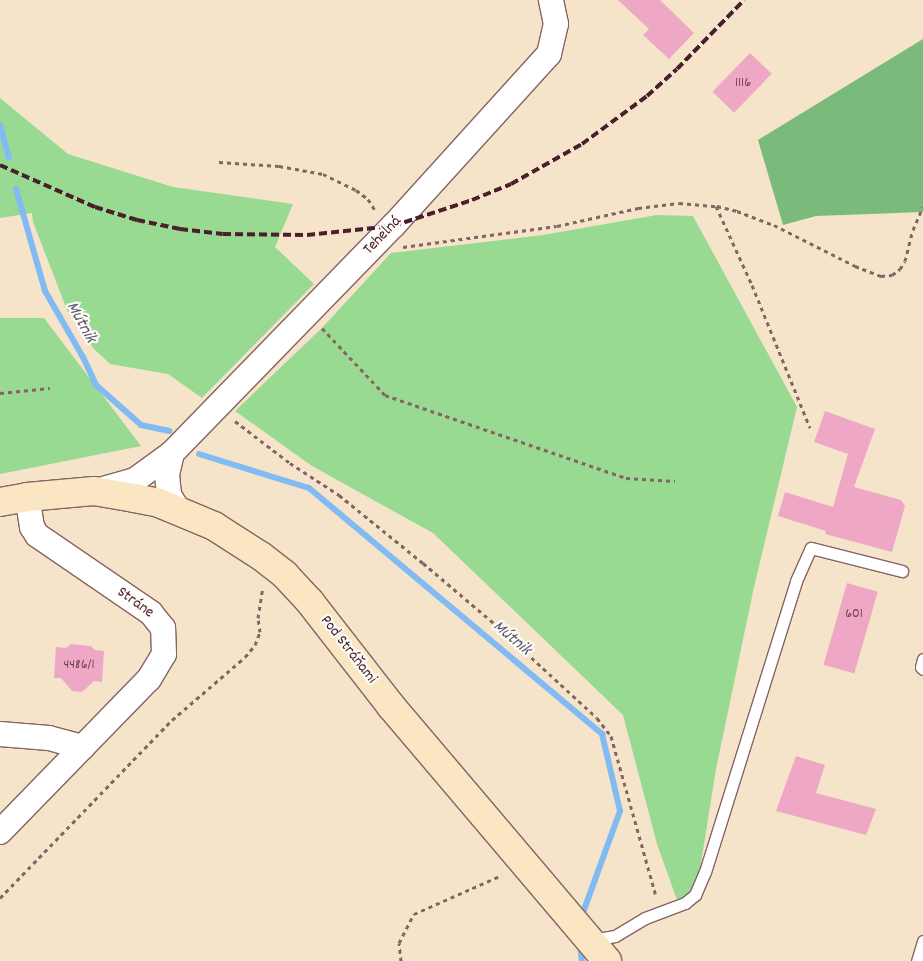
<!DOCTYPE html>
<meta charset="utf-8">
<style>
body{margin:0}
#map{position:relative;width:923px;height:961px;overflow:hidden;background:#f5e3ca;font-family:Dekko,sans-serif}
div>[style]{position:absolute}
.green>*{inset:0;background:#98da91}
.forest>*{inset:0;background:#7aba7b}
.stream>*{height:6px;margin:-3px;padding:0 3px;transform-origin:3px;border-radius:3px;background:#82bbf3}
.building>*{inset:0;background:#eea8c6;transform-origin:0 0}
.path>*{height:3px;margin-top:-1.5px;transform-origin:0;background:repeating-linear-gradient(90deg,#866463 0 4px,transparent 0 8px)}
.roads{filter:drop-shadow(1px 0 #866463) drop-shadow(-1px 0 #866463) drop-shadow(0 1px #866463) drop-shadow(0 -1px #866463)}
.lane>*{height:11px;margin:-5.5px;padding:0 5.5px;transform-origin:5.5px;border-radius:5.5px;background:#fff}
.street>*{height:24px;margin:-12px;padding:0 12px;transform-origin:12px;border-radius:12px;background:#fff}
.secondary>*{height:28px;margin:-14px;padding:0 14px;transform-origin:14px;border-radius:14px;background:#fbe6c3}
.rail>*{height:4px;margin-top:-2px;transform-origin:0;background:repeating-linear-gradient(90deg,#4a1f2b 0 8px,transparent 0 12px)}
span{translate:-50% -50%;white-space:nowrap;text-align:center;line-height:1.15;-webkit-text-stroke:4.5px #fdfcf7;paint-order:stroke}
.number-label{font-size:14px;color:#734152}
.number-label span{-webkit-text-stroke-width:0}
.street-label{font-size:16px;color:#4a1f2b}
.water-label{font-size:18px;color:#5e5671;font-style:italic}
</style>
<div id="map">
<div class="green">
<i style="clip-path:polygon(0 98px,68px 154px,173px 187px,293px 204px,275px 247px,314px 284px,202px 398px,168px 374px,110px 364px,93px 348px,67px 310px,33px 222px,32px 213px,0 218px)"></i>
<i style="clip-path:polygon(657px 215px,693px 216px,797px 407px,754px 587px,716px 769px,698px 882px,688px 896px,677px 900px,657px 844px,623px 715px,433px 533px,312px 466px,235px 411px,322px 328px,391px 253px,543px 235px)"></i>
<i style="clip-path:polygon(0 318px,44px 318px,141px 446px,0 474px)"></i>
</div>
<div class="forest">
<i style="clip-path:polygon(923px 39px,923px 212px,816px 216px,783px 225px,758px 140px)"></i>
</div>
<div class="stream">
<i style="left:0;top:125px;width:34px;rotate:75deg"></i>
<i style="left:16px;top:189px;width:106px;rotate:74.1deg"></i>
<i style="left:45px;top:291px;width:76px;rotate:60.1deg"></i>
<i style="left:83px;top:357px;width:31px;rotate:65deg"></i>
<i style="left:96px;top:385px;width:60px;rotate:41.6deg"></i>
<i style="left:141px;top:425px;width:29px;rotate:12deg"></i>
<i style="left:199px;top:454px;width:115px;rotate:17.2deg"></i>
<i style="left:309px;top:488px;width:383px;rotate:40deg"></i>
<i style="left:602px;top:734px;width:79px;rotate:76.8deg"></i>
<i style="left:620px;top:811px;width:114px;rotate:110deg"></i>
<i style="left:580px;top:945px;width:16px;rotate:83deg"></i>
</div>
<div class="building">
<i style="clip-path:polygon(618px 0,660px 0,694px 33px,669px 59px,643px 35px,649px 29px)"></i>
<i style="left:750px;top:53px;width:30px;height:54px;rotate:44deg"></i>
<i style="clip-path:polygon(825px 411px,875px 429px,854px 487px,901px 500px,905px 506px,892px 552px,825px 534px,826px 531px,778px 516px,785px 492px,833px 507px,848px 454px,814px 442px)"></i>
<i style="left:847px;top:583px;width:32px;height:85px;rotate:16deg"></i>
<i style="clip-path:polygon(71px 644px,91px 646px,95px 650px,104px 651px,102px 682px,94px 681px,82px 692px,72px 691px,61px 678px,54px 678px,56px 647px,66px 648px)"></i>
<i style="clip-path:polygon(796px 756px,825px 765px,816px 793px,876px 809px,866px 835px,776px 811px)"></i>
</div>
<div class="path">
<i style="left:219px;top:162px;width:60px;rotate:3.8deg"></i>
<i style="left:279px;top:166px;width:45px;rotate:10.3deg"></i>
<i style="left:323px;top:174px;width:37px;rotate:26deg"></i>
<i style="left:356px;top:190px;width:15px;rotate:37deg"></i>
<i style="left:368px;top:199px;width:15px;rotate:58deg"></i>
<i style="left:717px;top:206px;width:21px;rotate:14deg"></i>
<i style="left:737px;top:211px;width:40px;rotate:21deg"></i>
<i style="left:774px;top:225px;width:91px;rotate:26.8deg"></i>
<i style="left:855px;top:266px;width:28px;rotate:21deg"></i>
<i style="left:881px;top:276px;width:11px;rotate:-5deg"></i>
<i style="left:892px;top:275px;width:10px;rotate:-37deg"></i>
<i style="left:900px;top:269px;width:9px;rotate:-58deg"></i>
<i style="left:905px;top:261px;width:32px;rotate:-76deg"></i>
<i style="left:913px;top:230px;width:25px;rotate:-67deg"></i>
<i style="left:403px;top:247px;width:155px;rotate:-7.8deg"></i>
<i style="left:557px;top:226px;width:83px;rotate:-12.5deg"></i>
<i style="left:638px;top:208px;width:41px;rotate:-7deg"></i>
<i style="left:679px;top:203px;width:37px;rotate:5deg"></i>
<i style="left:716px;top:206px;width:87px;rotate:65.5deg"></i>
<i style="left:752px;top:285px;width:154px;rotate:67.9deg"></i>
<i style="left:322px;top:328px;width:92px;rotate:46.8deg"></i>
<i style="left:385px;top:395px;width:255px;rotate:19deg"></i>
<i style="left:626px;top:478px;width:49px;rotate:3.5deg"></i>
<i style="left:0;top:393px;width:50px;rotate:-5.7deg"></i>
<i style="left:235px;top:421px;width:69px;rotate:37.4deg"></i>
<i style="left:290px;top:463px;width:59px;rotate:33.1deg"></i>
<i style="left:339px;top:495px;width:108px;rotate:39deg"></i>
<i style="left:423px;top:563px;width:96px;rotate:40.3deg"></i>
<i style="left:496px;top:625px;width:137px;rotate:42.6deg"></i>
<i style="left:597px;top:718px;width:23px;rotate:52deg"></i>
<i style="left:611px;top:736px;width:166px;rotate:74.3deg"></i>
<i style="left:0;top:898px;width:248px;rotate:-46deg"></i>
<i style="left:172px;top:720px;width:96px;rotate:-40.8deg"></i>
<i style="left:245px;top:657px;width:16px;rotate:-50deg"></i>
<i style="left:255px;top:645px;width:14px;rotate:-69deg"></i>
<i style="left:260px;top:632px;width:14px;rotate:-98deg"></i>
<i style="left:258px;top:618px;width:31px;rotate:-81deg"></i>
<i style="left:401px;top:961px;width:18px;rotate:-96deg"></i>
<i style="left:399px;top:943px;width:33px;rotate:-63deg"></i>
<i style="left:414px;top:914px;width:96px;rotate:-23.9deg"></i>
</div>
<div class="roads">
<div class="lane">
<i style="left:923px;top:659px;width:8px;rotate:104deg"></i>
<i style="left:921px;top:667px;width:3px;rotate:45deg"></i>
<i style="left:592px;top:940px;width:23px;rotate:-10deg"></i>
<i style="left:615px;top:936px;width:35px;rotate:-31deg"></i>
<i style="left:645px;top:918px;width:43px;rotate:-20.6deg"></i>
<i style="left:685px;top:903px;width:13px;rotate:-39deg"></i>
<i style="left:695px;top:895px;width:25px;rotate:-67deg"></i>
<i style="left:705px;top:872px;width:305px;rotate:-72.6deg"></i>
<i style="left:796px;top:581px;width:36px;rotate:-66deg"></i>
<i style="left:811px;top:548px;width:94px;rotate:14.2deg"></i>
<i style="left:917px;top:961px;width:21px;rotate:-73deg"></i>
</div>
<div class="street">
<i style="left:172px;top:453px;width:23px;rotate:103deg"></i>
<i style="left:167px;top:475px;width:20px;rotate:84deg"></i>
<i style="left:169px;top:495px;width:19px;rotate:58deg"></i>
<i style="left:96px;top:491px;width:41px;rotate:-15.8deg"></i>
<i style="left:135px;top:480px;width:46px;rotate:-36.1deg"></i>
<i style="left:172px;top:453px;width:317px;rotate:-45.8deg"></i>
<i style="left:393px;top:226px;width:232px;rotate:-47.8deg"></i>
<i style="left:549px;top:54px;width:31px;rotate:-77deg"></i>
<i style="left:556px;top:24px;width:25px;rotate:-102deg"></i>
<i style="left:0;top:734px;width:49px;rotate:4.7deg"></i>
<i style="left:49px;top:738px;width:35px;rotate:15deg"></i>
<i style="left:0;top:832px;width:214px;rotate:-45.8deg"></i>
<i style="left:149px;top:679px;width:29px;rotate:-59deg"></i>
<i style="left:164px;top:654px;width:26px;rotate:-92deg"></i>
<i style="left:163px;top:628px;width:19px;rotate:-129deg"></i>
<i style="left:151px;top:613px;width:138px;rotate:-145.6deg"></i>
<i style="left:37px;top:535px;width:9px;rotate:-122deg"></i>
<i style="left:32px;top:527px;width:30px;rotate:-99deg"></i>
</div>
<div class="secondary">
<i style="left:0;top:502px;width:27px;rotate:-10deg"></i>
<i style="left:27px;top:497px;width:67px;rotate:-5.1deg"></i>
<i style="left:94px;top:491px;width:41px;rotate:9.9deg"></i>
<i style="left:134px;top:498px;width:25px;rotate:11deg"></i>
<i style="left:159px;top:503px;width:60px;rotate:22.7deg"></i>
<i style="left:214px;top:526px;width:56px;rotate:32.6deg"></i>
<i style="left:261px;top:556px;width:31px;rotate:38deg"></i>
<i style="left:285px;top:575px;width:37px;rotate:47deg"></i>
<i style="left:310px;top:602px;width:132px;rotate:52.1deg"></i>
<i style="left:391px;top:706px;width:334px;rotate:49.7deg"></i>
</div>
</div>
<div class="rail">
<i style="left:0;top:165px;width:104px;rotate:23.9deg"></i>
<i style="left:95px;top:207px;width:44px;rotate:17.2deg"></i>
<i style="left:137px;top:220px;width:44px;rotate:11.8deg"></i>
<i style="left:180px;top:229px;width:43px;rotate:6.6deg"></i>
<i style="left:223px;top:234px;width:84px;rotate:0.7deg"></i>
<i style="left:307px;top:235px;width:86px;rotate:-6deg"></i>
<i style="left:393px;top:226px;width:83px;rotate:-18.2deg"></i>
<i style="left:472px;top:200px;width:42px;rotate:-22.3deg"></i>
<i style="left:511px;top:184px;width:81px;rotate:-29.4deg"></i>
<i style="left:582px;top:144px;width:81px;rotate:-36.4deg"></i>
<i style="left:647px;top:96px;width:40px;rotate:-42deg"></i>
<i style="left:677px;top:69px;width:96px;rotate:-45.8deg"></i>
</div>
<div class="number-label">
<span style="left:743px;top:83px">1116</span>
<span style="left:854px;top:614px">601</span>
<span style="left:79px;top:665px">4486/1</span>
</div>
<div class="street-label">
<span style="left:383px;top:236px;rotate:-46deg">Tehelná</span>
<span style="left:135px;top:603px;rotate:36deg">Stráne</span>
<span style="left:348px;top:650px;rotate:52deg">Pod Stráňami</span>
</div>
<div class="water-label">
<span style="left:80px;top:323px;rotate:61deg">Mútnik</span>
<span style="left:511px;top:639px;rotate:40deg">Mútnik</span>
</div>
</div>
